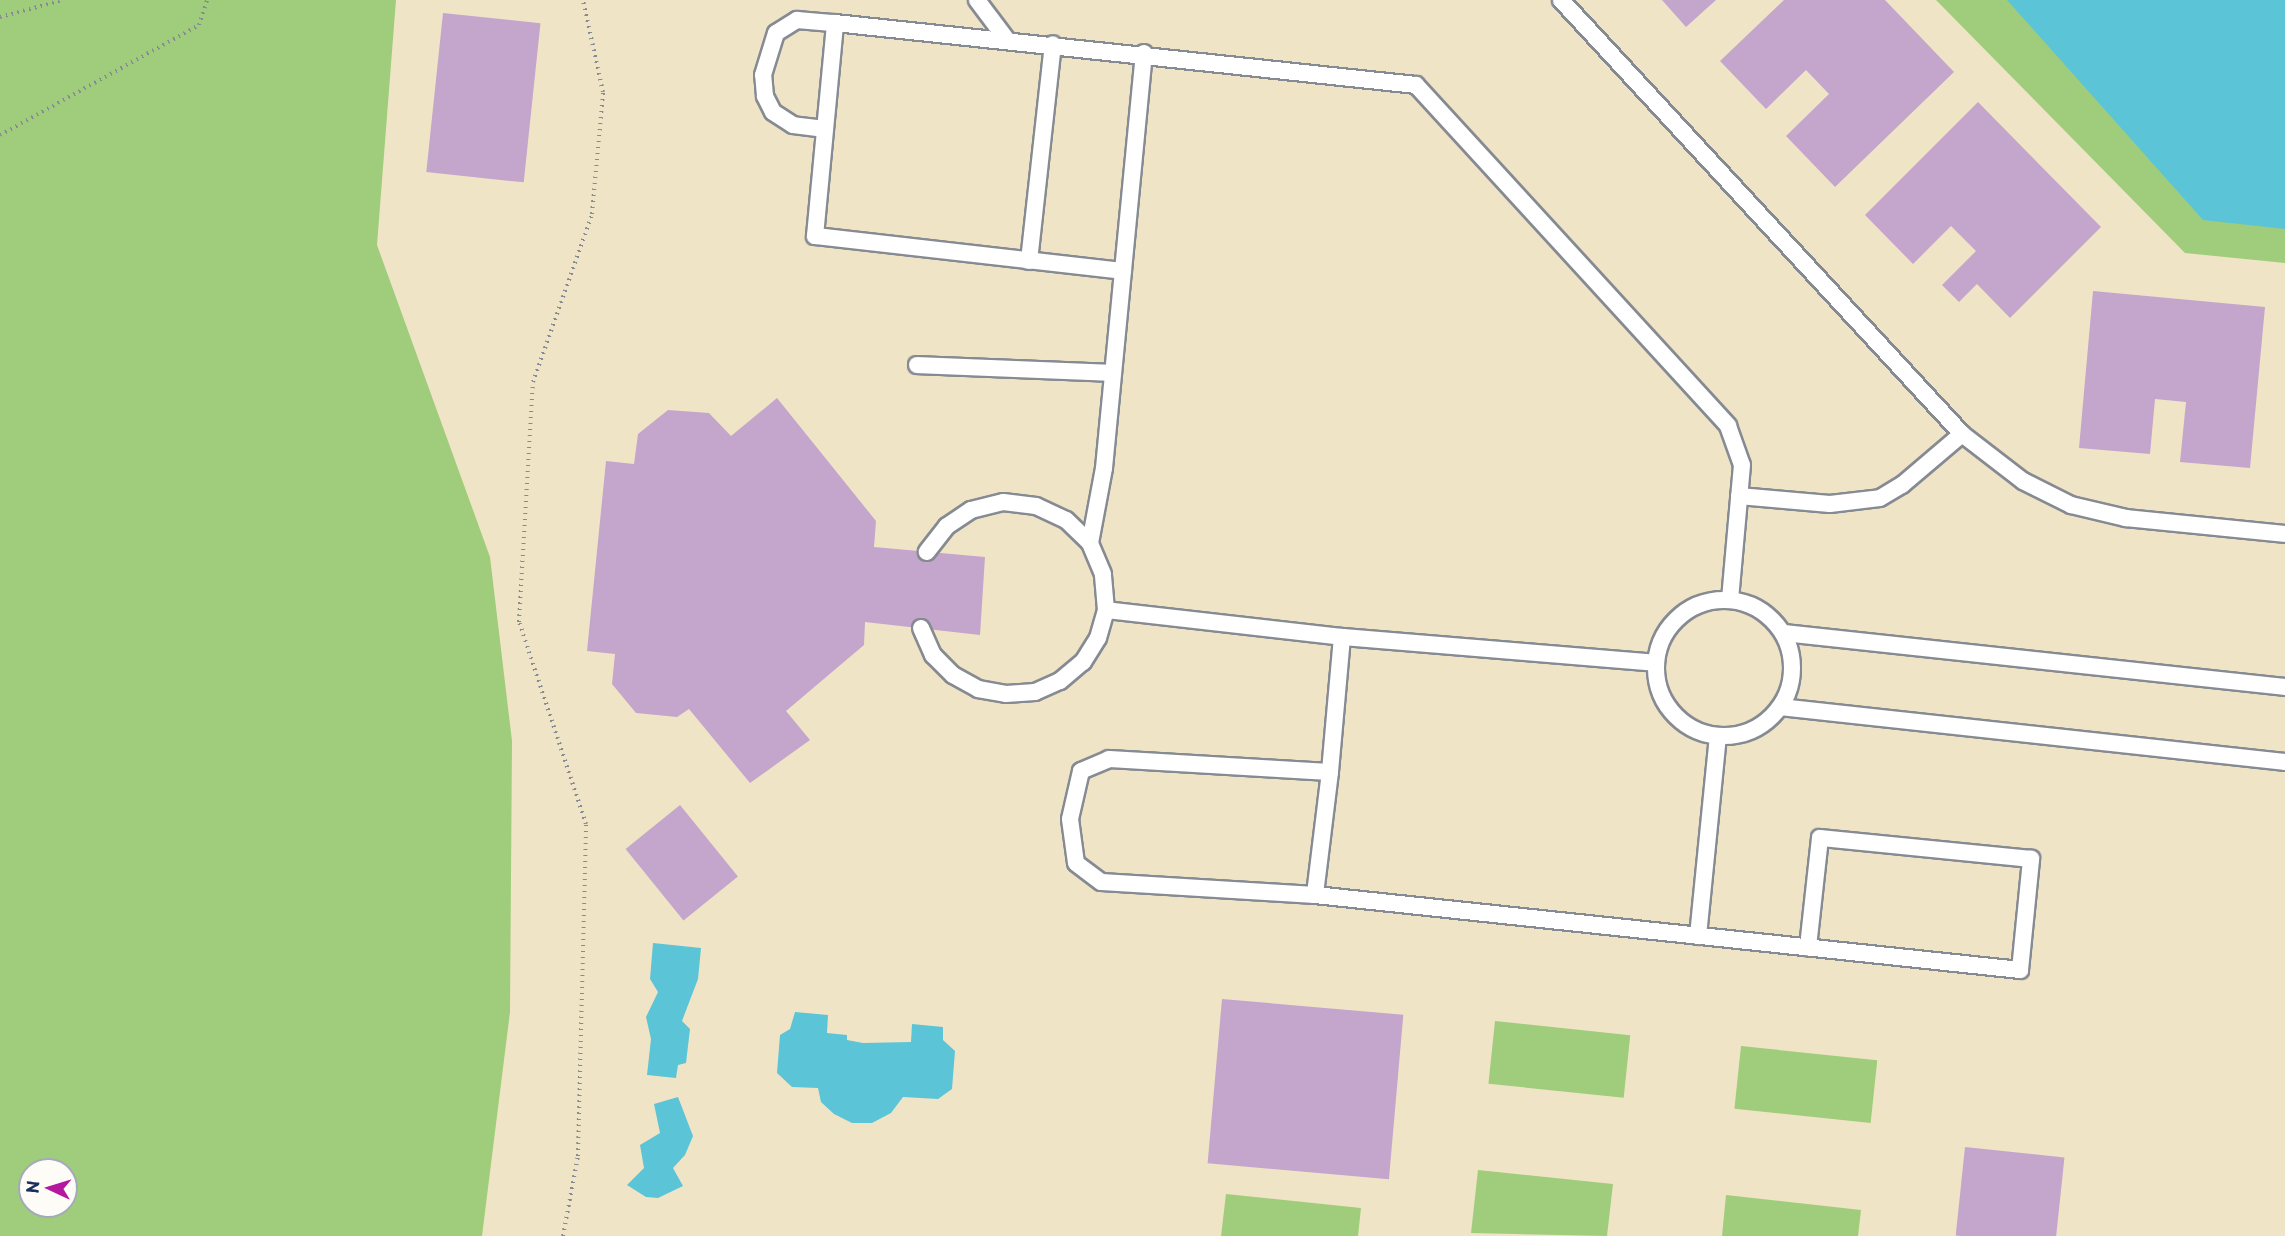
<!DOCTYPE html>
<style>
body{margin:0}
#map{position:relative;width:2285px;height:1236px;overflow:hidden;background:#f0e4c7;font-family:"Playpen Sans",sans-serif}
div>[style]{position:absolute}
.green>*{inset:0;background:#a0cd7b;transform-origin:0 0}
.water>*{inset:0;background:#5bc4d7}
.building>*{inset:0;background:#c4a5cc;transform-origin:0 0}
.path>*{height:4px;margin-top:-2px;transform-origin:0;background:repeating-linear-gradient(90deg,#868a92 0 1.5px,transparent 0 6px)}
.roads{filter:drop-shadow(2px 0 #868a92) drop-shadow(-2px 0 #868a92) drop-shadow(0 2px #868a92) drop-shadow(0 -2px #868a92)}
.lane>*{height:16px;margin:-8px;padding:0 8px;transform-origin:8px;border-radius:8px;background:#fff}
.lane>.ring{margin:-8px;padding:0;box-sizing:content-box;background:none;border:16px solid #fff;border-radius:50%}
span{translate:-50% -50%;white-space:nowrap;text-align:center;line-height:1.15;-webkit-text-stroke:4.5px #fdfcf7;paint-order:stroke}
.north{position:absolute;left:18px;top:1158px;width:60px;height:60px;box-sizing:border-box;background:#fdfcf7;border:2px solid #a3aaba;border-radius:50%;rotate:274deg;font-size:16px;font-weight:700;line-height:24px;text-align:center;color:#1b2f5e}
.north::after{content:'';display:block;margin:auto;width:21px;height:27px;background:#b5179e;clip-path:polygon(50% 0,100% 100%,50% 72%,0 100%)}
</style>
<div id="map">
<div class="green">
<i style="clip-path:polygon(evenodd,0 0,396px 0,377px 245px,490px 557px,512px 741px,510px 1012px,482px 1236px,0 1236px,0 0,30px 1170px,66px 1170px,66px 1206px,30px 1206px,30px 1170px)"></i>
<i style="clip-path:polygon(1936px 0,2285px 0,2285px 263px,2185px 253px)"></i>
<i style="left:1495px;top:1021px;width:136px;height:63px;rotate:6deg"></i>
<i style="left:1741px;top:1046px;width:137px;height:63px;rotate:6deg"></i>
<i style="clip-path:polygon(1478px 1170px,1613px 1184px,1607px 1236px,1471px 1233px)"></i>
<i style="clip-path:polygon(1226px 1194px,1361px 1208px,1358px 1236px,1221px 1236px)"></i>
<i style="clip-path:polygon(1726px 1195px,1861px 1210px,1858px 1236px,1722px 1236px)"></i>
</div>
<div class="water">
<i style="clip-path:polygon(2007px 0,2285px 0,2285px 229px,2203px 220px)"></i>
<i style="clip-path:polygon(653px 943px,701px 948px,698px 979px,682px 1021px,690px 1029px,686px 1063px,678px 1065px,676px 1078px,647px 1075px,651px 1039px,646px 1017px,658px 992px,650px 979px)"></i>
<i style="clip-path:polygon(795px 1012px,828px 1015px,827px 1033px,847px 1035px,847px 1040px,863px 1043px,911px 1042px,912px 1024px,943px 1027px,943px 1040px,955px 1051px,952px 1089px,938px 1099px,903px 1097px,891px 1113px,872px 1123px,852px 1123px,834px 1114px,821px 1102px,818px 1088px,792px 1087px,777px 1073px,780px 1035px,790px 1029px)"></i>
<i style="clip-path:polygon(678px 1097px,693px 1136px,685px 1155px,673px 1168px,683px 1186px,658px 1198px,646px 1197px,627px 1185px,644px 1168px,640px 1145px,660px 1133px,654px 1104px)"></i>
</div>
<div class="building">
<i style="clip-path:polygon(1662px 0,1716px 0,1686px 27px)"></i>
<i style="clip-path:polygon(1784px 0,1885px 0,1954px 72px,1835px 187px,1786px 136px,1829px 94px,1806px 70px,1766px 109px,1720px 61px)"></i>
<i style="left:443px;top:13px;width:98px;height:160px;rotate:6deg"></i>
<i style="clip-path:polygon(1978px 102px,2101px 227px,2010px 318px,1977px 284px,1959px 302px,1942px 285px,1976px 251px,1951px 226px,1913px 264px,1865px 215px)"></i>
<i style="clip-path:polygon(2093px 291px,2265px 307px,2250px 468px,2180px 462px,2186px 402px,2155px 399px,2150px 454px,2079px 448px)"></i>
<i style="clip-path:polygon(777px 398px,876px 521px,874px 547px,985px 557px,980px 635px,865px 622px,864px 645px,786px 711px,810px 740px,750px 783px,689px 709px,677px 717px,636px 713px,612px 684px,615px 654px,587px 651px,606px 461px,634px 464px,638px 434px,668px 410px,709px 413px,731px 436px)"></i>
<i style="left:680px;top:805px;width:92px;height:70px;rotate:51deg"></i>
<i style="left:1222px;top:999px;width:182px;height:165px;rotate:5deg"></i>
<i style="left:1965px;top:1147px;width:100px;height:89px;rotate:6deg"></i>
</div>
<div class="path">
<i style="left:0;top:17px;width:65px;rotate:-15.1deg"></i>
<i style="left:0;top:135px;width:227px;rotate:-28.9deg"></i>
<i style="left:199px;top:25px;width:26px;rotate:-72deg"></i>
<i style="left:563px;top:1236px;width:81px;rotate:-79.4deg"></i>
<i style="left:578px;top:1156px;width:332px;rotate:-88.6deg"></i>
<i style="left:586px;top:824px;width:213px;rotate:-108.3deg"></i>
<i style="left:519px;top:622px;width:240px;rotate:-86.7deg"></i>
<i style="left:533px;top:382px;width:178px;rotate:-70.6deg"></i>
<i style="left:592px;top:214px;width:122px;rotate:-84.8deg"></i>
<i style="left:603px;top:92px;width:94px;rotate:-102.3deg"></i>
</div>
<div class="roads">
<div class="lane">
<i style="left:977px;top:0;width:50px;rotate:53.1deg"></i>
<i style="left:1561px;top:0;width:591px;rotate:47.26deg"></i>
<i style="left:825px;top:129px;width:32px;rotate:-173deg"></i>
<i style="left:793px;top:125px;width:24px;rotate:-147deg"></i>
<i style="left:773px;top:112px;width:18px;rotate:-117deg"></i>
<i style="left:765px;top:96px;width:21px;rotate:-95deg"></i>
<i style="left:763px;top:75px;width:44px;rotate:-72.8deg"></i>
<i style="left:776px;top:33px;width:25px;rotate:-32deg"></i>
<i style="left:797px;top:20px;width:38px;rotate:5deg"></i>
<i style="left:1029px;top:261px;width:218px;rotate:-83.7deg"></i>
<i style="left:1123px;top:271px;width:310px;rotate:-173.5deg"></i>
<i style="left:815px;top:236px;width:214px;rotate:-84.6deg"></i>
<i style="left:835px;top:23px;width:584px;rotate:6.09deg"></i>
<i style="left:1416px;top:85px;width:462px;rotate:47.5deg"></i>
<i style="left:1728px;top:426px;width:41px;rotate:70.3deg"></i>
<i style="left:1742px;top:465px;width:135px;rotate:95.1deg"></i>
<i style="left:917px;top:365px;width:196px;rotate:2.3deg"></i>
<i style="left:1739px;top:496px;width:91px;rotate:5deg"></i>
<i style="left:1830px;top:504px;width:50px;rotate:-6.8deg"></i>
<i style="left:1880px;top:498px;width:26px;rotate:-31deg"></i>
<i style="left:1902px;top:485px;width:79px;rotate:-40.4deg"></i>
<i style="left:1962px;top:434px;width:77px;rotate:37.6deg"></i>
<i style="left:2023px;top:481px;width:54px;rotate:26.6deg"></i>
<i style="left:2071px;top:505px;width:57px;rotate:13.3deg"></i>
<i style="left:2126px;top:518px;width:160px;rotate:5.7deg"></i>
<i style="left:1090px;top:543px;width:76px;rotate:-79.4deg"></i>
<i style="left:1104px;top:468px;width:417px;rotate:-84.5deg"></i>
<i class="ring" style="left:1656px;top:600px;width:120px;height:120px"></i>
<i style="left:1106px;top:610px;width:238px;rotate:6.5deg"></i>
<i style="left:1342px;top:637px;width:136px;rotate:95.1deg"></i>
<i style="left:1330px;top:772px;width:124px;rotate:97deg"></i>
<i style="left:1315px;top:895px;width:214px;rotate:-176.5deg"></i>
<i style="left:1101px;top:882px;width:31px;rotate:-143deg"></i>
<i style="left:1076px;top:863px;width:44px;rotate:-97.8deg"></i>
<i style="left:1070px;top:819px;width:49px;rotate:-77.1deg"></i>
<i style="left:1081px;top:771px;width:30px;rotate:-23deg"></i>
<i style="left:1109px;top:759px;width:221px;rotate:3.4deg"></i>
<i style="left:921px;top:628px;width:30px;rotate:66deg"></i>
<i style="left:933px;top:655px;width:28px;rotate:45deg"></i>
<i style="left:953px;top:675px;width:29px;rotate:29deg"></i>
<i style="left:978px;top:689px;width:28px;rotate:10deg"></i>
<i style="left:1006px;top:694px;width:29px;rotate:-4deg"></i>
<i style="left:1035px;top:692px;width:27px;rotate:-24deg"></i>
<i style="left:1060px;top:681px;width:30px;rotate:-40deg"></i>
<i style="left:1083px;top:662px;width:28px;rotate:-58deg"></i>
<i style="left:1098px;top:638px;width:29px;rotate:-74deg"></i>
<i style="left:1106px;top:610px;width:36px;rotate:-95deg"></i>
<i style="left:1103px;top:574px;width:34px;rotate:-113deg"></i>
<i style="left:1090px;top:543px;width:33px;rotate:-136deg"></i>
<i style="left:1066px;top:520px;width:33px;rotate:-155deg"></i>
<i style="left:1036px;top:506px;width:33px;rotate:-173deg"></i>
<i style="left:1003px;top:502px;width:33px;rotate:166deg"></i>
<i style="left:971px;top:510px;width:29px;rotate:146deg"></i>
<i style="left:947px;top:526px;width:33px;rotate:128deg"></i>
<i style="left:1784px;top:633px;width:504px;rotate:6.15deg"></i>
<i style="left:1342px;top:637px;width:315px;rotate:4.7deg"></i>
<i style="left:1780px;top:707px;width:508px;rotate:6.22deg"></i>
<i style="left:1315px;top:895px;width:709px;rotate:6.07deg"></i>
<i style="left:2020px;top:970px;width:112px;rotate:-84.3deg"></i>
<i style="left:2031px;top:859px;width:212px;rotate:-174.3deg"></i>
<i style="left:1820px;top:838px;width:110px;rotate:96.3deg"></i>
<i style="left:1698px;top:936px;width:201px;rotate:-84.3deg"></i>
</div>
</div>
<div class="north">N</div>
</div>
